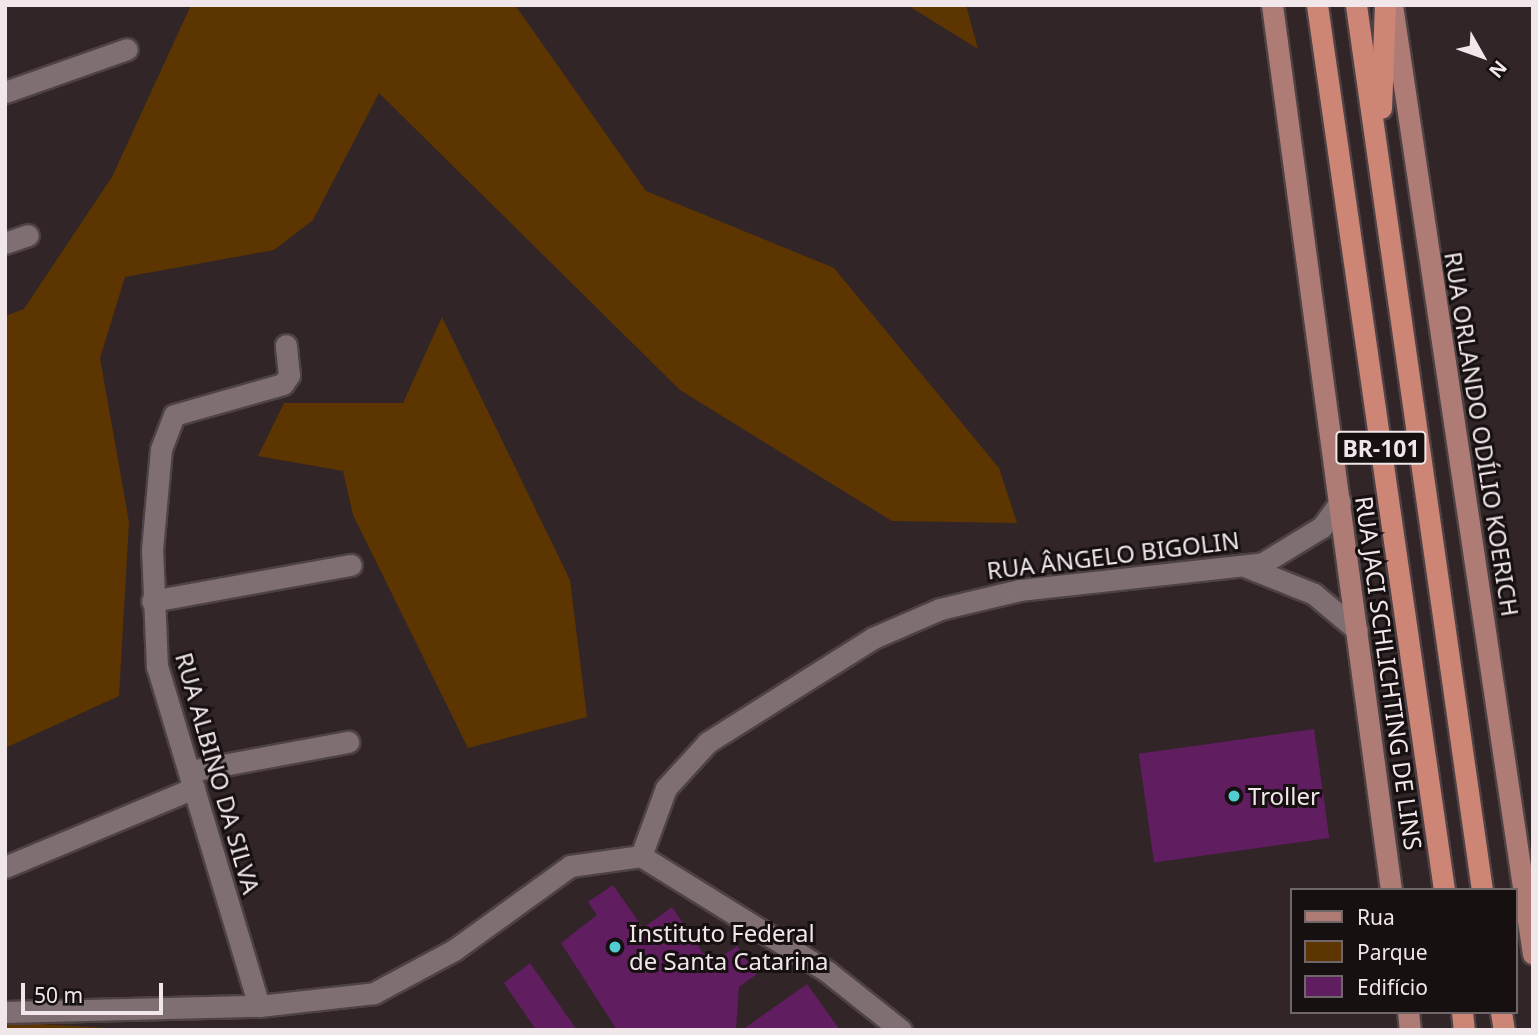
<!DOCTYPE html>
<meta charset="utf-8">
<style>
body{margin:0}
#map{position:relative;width:1538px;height:1035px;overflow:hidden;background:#322528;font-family:"Noto Sans",sans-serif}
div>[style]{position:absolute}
.green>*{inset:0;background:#5d3500}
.building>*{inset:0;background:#601d5f;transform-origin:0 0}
.roads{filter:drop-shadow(2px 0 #4e4245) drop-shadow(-2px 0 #4e4245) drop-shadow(0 2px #4e4245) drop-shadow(0 -2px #4e4245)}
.minor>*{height:21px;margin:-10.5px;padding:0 10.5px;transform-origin:10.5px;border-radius:10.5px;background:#7f6f73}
.tertiary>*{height:21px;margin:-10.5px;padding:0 10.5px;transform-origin:10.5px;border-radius:10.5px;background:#7f6f73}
.primary>*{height:21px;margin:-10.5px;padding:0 10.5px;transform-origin:10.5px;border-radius:10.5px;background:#ae7c74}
.motorway>*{height:21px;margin:-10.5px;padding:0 10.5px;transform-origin:10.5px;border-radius:10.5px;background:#cd8575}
.dots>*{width:19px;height:19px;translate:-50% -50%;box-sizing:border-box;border:4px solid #161011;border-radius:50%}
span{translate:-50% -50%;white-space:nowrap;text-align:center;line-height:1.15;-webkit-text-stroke:6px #161011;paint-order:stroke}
.shield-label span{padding:2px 5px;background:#161011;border:2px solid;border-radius:5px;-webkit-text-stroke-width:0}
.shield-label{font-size:23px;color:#f1e7ea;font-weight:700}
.street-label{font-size:24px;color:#f1e7ea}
.poi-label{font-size:24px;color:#f1e7ea}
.left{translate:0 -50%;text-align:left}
.frame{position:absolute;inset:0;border:7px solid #f1e7ea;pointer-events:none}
.legend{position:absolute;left:1290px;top:888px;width:228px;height:126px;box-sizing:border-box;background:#161011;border:2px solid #6e6668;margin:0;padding:9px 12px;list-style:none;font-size:21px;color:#f1e7ea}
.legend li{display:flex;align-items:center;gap:14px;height:35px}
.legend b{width:35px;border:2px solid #6e6668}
.north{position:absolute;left:1447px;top:21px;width:70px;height:70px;-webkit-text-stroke:5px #161011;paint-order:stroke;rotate:130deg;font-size:19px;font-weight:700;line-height:28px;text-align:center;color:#f1e7ea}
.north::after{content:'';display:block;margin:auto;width:24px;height:32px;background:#f1e7ea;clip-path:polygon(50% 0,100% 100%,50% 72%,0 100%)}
.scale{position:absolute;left:21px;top:983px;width:142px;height:32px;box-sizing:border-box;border:4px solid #f1e7ea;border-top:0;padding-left:9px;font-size:21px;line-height:24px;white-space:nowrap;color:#f1e7ea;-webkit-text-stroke:5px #161011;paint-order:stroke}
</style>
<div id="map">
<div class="green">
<i style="clip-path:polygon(191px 5px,515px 5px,646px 191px,834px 268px,999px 468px,1017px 523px,892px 521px,680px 390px,379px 93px,313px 220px,274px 250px,125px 277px,100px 358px,129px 522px,119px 696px,5px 748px,5px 316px,24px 309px,112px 177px)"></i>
<i style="clip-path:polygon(907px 5px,966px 5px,978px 49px)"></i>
<i style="clip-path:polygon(442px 317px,570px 580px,587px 717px,468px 748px,353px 515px,343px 471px,258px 456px,284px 403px,403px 403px)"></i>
<i style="clip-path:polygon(5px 1022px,142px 1030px,5px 1030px)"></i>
</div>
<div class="building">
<i style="left:1314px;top:729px;width:110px;height:177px;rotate:82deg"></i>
<i style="clip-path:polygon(613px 885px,643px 928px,672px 907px,703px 953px,718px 959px,737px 946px,757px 974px,739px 987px,736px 1030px,617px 1030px,561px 943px,597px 915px,588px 902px)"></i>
<i style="clip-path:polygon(530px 963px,577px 1030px,536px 1030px,504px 983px)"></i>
<i style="clip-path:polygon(807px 984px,840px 1030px,742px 1030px)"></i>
</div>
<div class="roads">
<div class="minor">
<i style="left:5px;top:92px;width:129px;rotate:-19.4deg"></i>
<i style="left:5px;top:243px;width:24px;rotate:-19deg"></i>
<i style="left:152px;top:601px;width:202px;rotate:-10.3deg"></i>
<i style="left:191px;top:771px;width:160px;rotate:-10.5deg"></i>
<i style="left:5px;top:867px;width:205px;rotate:-22.7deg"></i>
<i style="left:259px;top:1006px;width:354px;rotate:-106.7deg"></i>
<i style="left:157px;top:667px;width:117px;rotate:-92.4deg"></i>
<i style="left:152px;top:550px;width:101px;rotate:-84.9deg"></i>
<i style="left:161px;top:449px;width:36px;rotate:-69deg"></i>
<i style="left:174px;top:415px;width:113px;rotate:-15.9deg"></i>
<i style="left:283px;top:384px;width:11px;rotate:-56deg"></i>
<i style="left:289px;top:375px;width:30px;rotate:-96deg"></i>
</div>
<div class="tertiary">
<i style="left:1247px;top:567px;width:72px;rotate:21.9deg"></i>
<i style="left:1314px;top:594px;width:56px;rotate:39.9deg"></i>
<i style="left:641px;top:856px;width:72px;rotate:-69.8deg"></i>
<i style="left:666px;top:788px;width:62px;rotate:-47.6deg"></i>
<i style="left:708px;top:742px;width:195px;rotate:-32.2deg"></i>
<i style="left:873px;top:638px;width:73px;rotate:-23.4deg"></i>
<i style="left:940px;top:609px;width:82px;rotate:-13.4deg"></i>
<i style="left:1020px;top:590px;width:244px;rotate:-6.3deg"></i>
<i style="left:1263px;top:563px;width:69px;rotate:-31.4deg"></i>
<i style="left:1322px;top:527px;width:31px;rotate:-54deg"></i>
<i style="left:5px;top:1012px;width:254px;rotate:-1.4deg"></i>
<i style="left:259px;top:1006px;width:116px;rotate:-6.4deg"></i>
<i style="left:374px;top:993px;width:91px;rotate:-28.3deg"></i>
<i style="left:454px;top:950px;width:143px;rotate:-35.9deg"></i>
<i style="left:570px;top:866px;width:72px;rotate:-8deg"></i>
<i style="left:641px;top:856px;width:220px;rotate:31.8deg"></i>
<i style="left:828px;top:972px;width:93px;rotate:38.5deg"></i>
</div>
<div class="primary">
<i style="left:1272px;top:5px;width:893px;rotate:82.34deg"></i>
<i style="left:1392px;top:5px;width:959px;rotate:81.55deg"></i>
<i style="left:1408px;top:1012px;width:18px;rotate:84deg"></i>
</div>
<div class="motorway">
<i style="left:1317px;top:5px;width:894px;rotate:81.83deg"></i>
<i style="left:1356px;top:5px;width:894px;rotate:81.9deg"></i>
<i style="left:1381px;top:108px;width:103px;rotate:-87.8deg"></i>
<i style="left:1462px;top:1012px;width:18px;rotate:84deg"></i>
<i style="left:1501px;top:1012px;width:18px;rotate:81deg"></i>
</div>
</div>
<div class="dots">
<i style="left:1234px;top:796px;background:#52ccd0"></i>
<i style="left:615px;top:947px;background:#52ccd0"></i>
</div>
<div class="shield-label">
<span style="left:1381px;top:448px">BR-101</span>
</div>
<div class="street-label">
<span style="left:1482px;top:434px;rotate:81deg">RUA ORLANDO ODÍLIO KOERICH</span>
<span style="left:1113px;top:555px;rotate:-7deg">RUA ÂNGELO BIGOLIN</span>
<span style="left:1389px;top:673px;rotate:82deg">RUA JACI SCHLICHTING DE LINS</span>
<span style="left:218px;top:773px;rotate:74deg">RUA ALBINO DA SILVA</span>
</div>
<div class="poi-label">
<span class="left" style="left:1248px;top:796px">Troller</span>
<span class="left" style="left:629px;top:947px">Instituto Federal<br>de Santa Catarina</span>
</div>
<div class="frame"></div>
<ul class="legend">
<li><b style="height:9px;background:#ae7c74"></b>Rua</li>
<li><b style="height:19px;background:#5d3500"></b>Parque</li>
<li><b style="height:19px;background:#601d5f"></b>Edifício</li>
</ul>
<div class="north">N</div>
<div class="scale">50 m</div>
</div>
